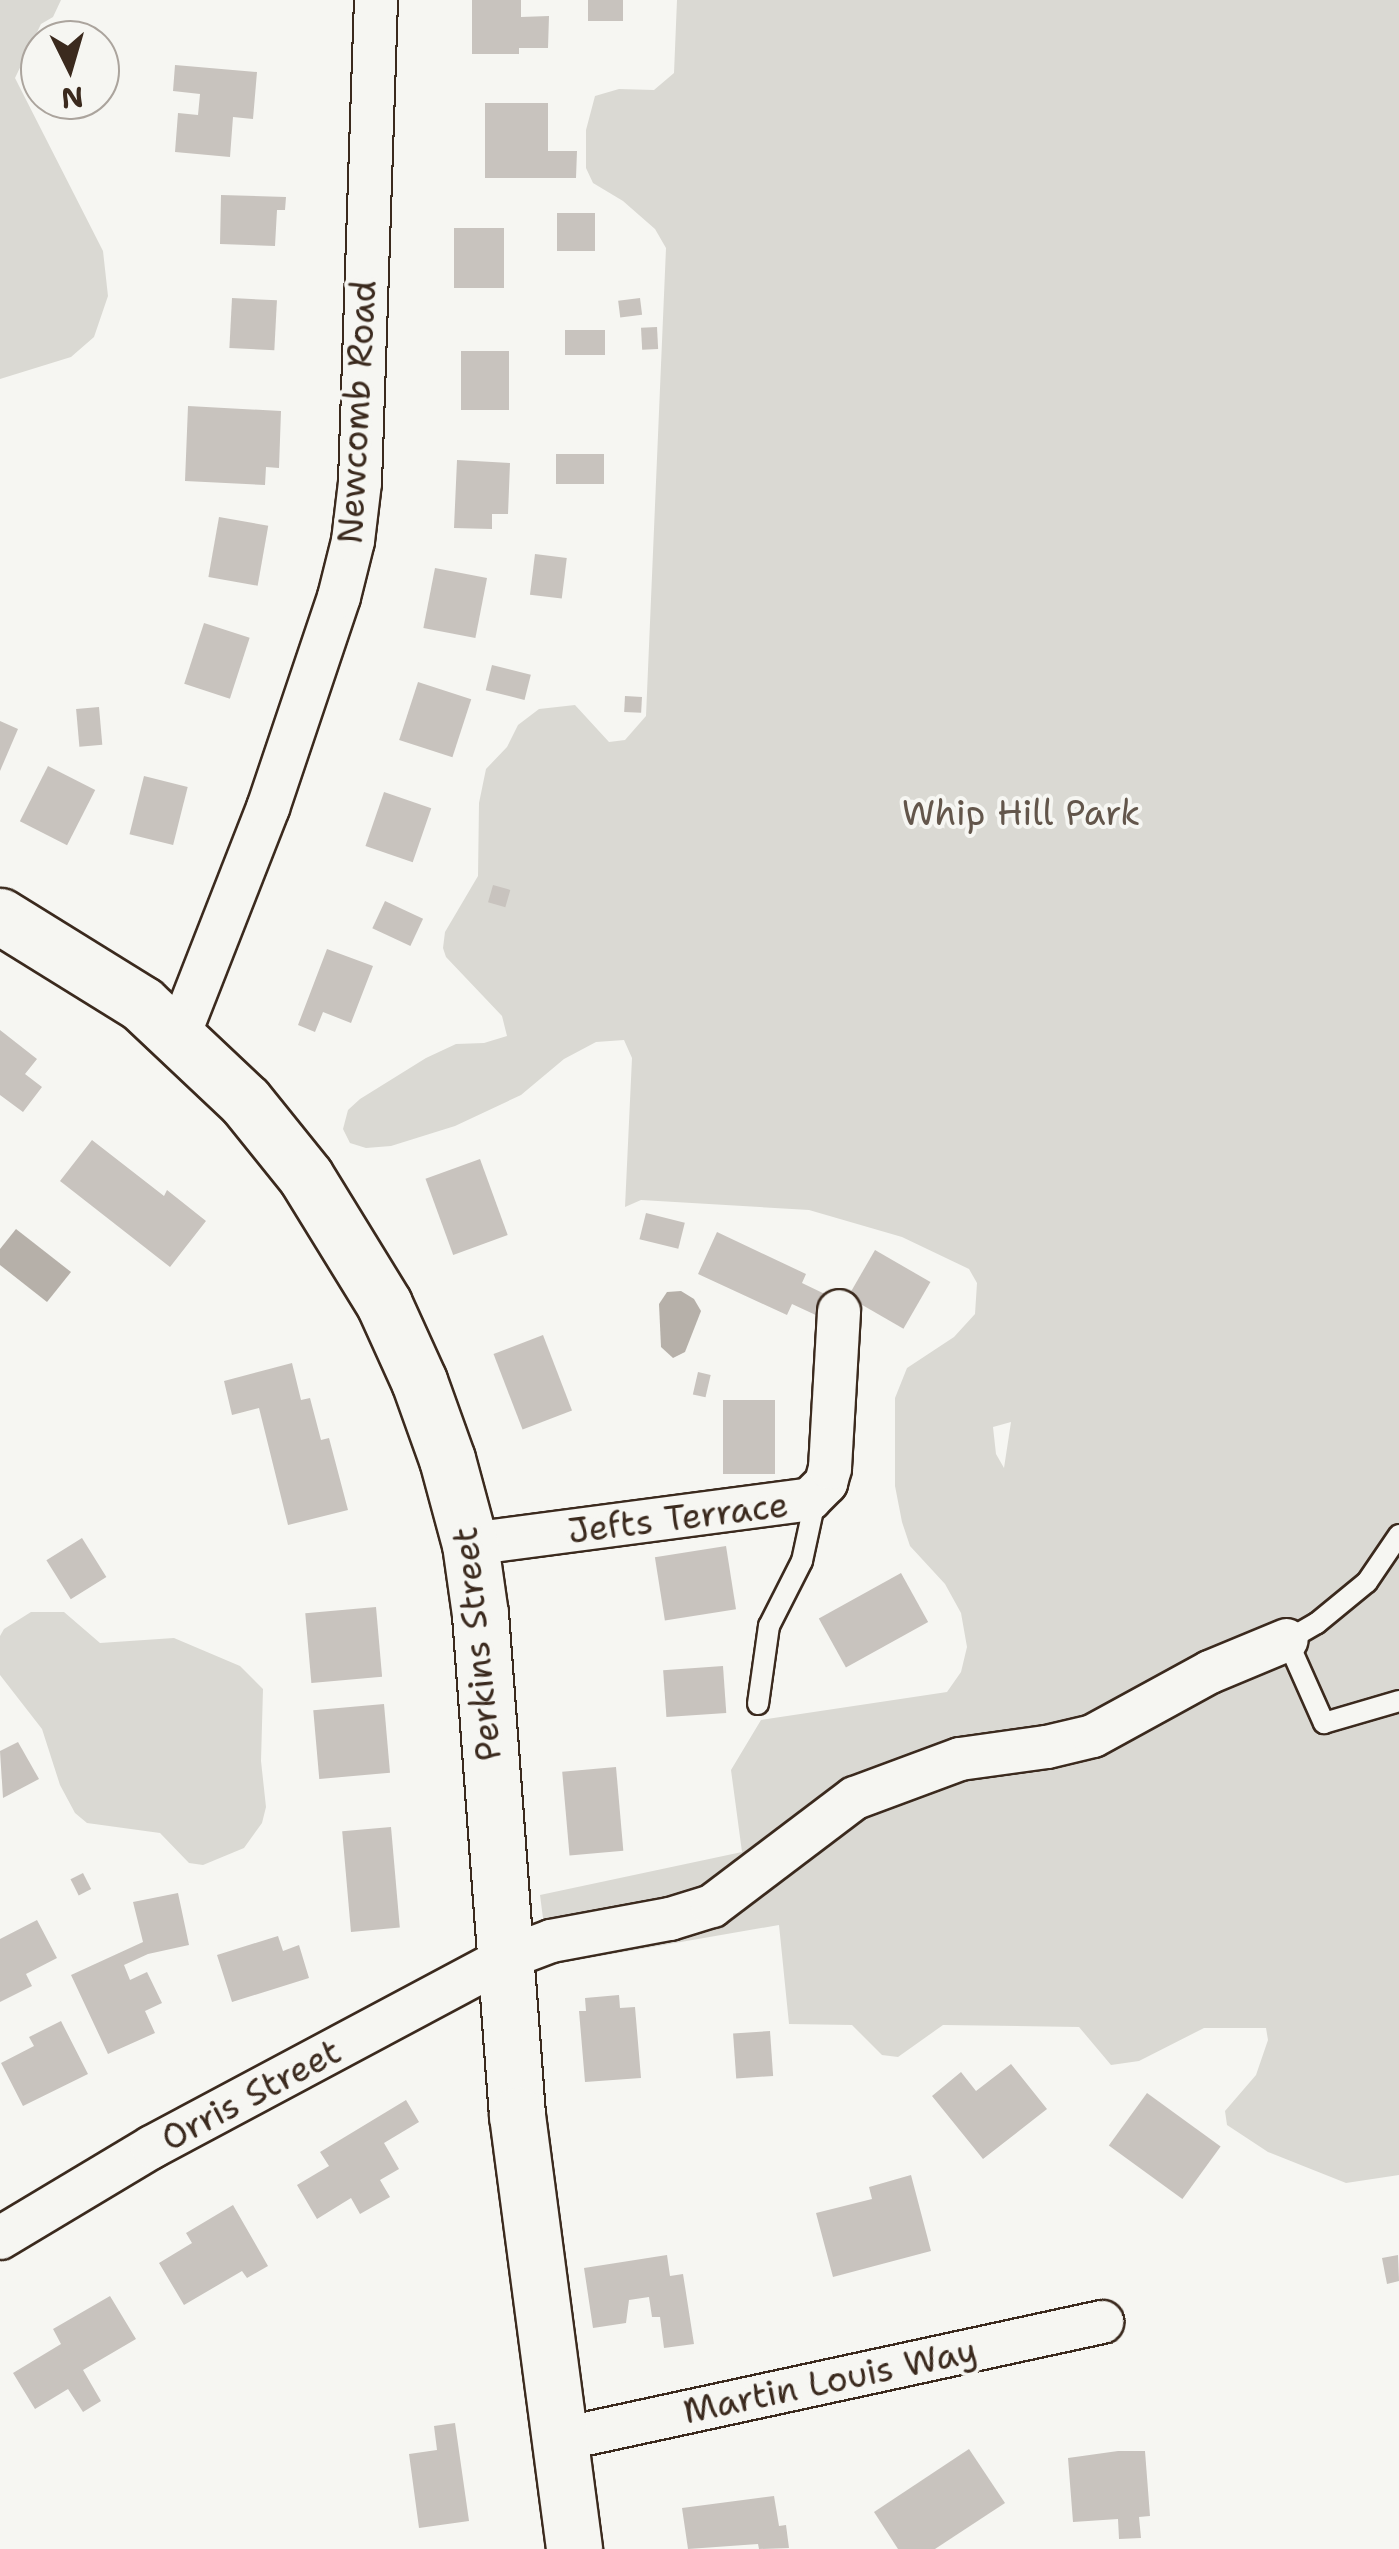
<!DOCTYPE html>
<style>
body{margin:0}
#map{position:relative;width:1399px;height:2549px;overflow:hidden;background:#f6f6f2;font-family:"Shantell Sans",sans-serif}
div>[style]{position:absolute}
.green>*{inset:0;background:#dad9d3}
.water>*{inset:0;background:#b6b0a9}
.building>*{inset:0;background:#c8c3be;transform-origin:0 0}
.roads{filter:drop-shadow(2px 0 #3b2a1e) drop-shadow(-2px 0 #3b2a1e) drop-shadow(0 2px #3b2a1e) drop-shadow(0 -2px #3b2a1e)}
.lane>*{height:20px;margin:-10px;padding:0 10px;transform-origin:10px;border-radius:10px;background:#f6f6f2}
.street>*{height:42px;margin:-21px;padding:0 21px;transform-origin:21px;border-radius:21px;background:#f6f6f2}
.secondary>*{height:55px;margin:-27.5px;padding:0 27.5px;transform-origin:27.5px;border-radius:27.5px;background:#f6f6f2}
span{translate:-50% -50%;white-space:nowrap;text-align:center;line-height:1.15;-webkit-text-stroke:8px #f6f6f2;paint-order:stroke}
.street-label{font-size:35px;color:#3b2a1e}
.park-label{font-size:35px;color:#63564b}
.north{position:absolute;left:20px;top:20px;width:100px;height:100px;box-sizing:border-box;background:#f6f6f2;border:2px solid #aba49d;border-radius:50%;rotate:175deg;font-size:28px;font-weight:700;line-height:40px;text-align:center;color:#3b2a1e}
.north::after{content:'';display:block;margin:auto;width:35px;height:45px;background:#3b2a1e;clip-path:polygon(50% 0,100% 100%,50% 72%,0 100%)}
</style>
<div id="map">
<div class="green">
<i style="clip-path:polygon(0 0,61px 0,53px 17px,41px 24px,15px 78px,103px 251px,108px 296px,94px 337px,71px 357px,0 379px)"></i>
<i style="clip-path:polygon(evenodd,677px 0,1399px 0,1399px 2175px,1346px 2183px,1268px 2152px,1227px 2125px,1225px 2111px,1256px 2075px,1268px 2040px,1266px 2028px,1204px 2028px,1139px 2061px,1111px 2065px,1079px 2027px,943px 2025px,898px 2057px,882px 2055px,852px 2025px,789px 2024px,779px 1925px,549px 1965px,540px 1895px,742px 1852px,731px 1770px,761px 1720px,947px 1692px,961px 1672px,967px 1647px,961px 1613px,945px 1584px,910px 1546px,902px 1522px,895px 1486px,895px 1398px,907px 1368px,954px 1337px,975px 1314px,977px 1283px,969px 1269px,902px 1237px,809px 1210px,641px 1200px,625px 1207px,632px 1058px,624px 1040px,596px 1042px,564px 1059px,521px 1095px,455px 1126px,391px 1146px,366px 1148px,350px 1143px,343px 1129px,348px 1110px,360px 1099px,426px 1058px,456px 1044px,484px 1043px,507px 1036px,502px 1016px,446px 957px,443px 948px,445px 932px,478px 876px,479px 803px,486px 769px,507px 747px,518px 725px,539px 709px,575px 705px,609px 742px,625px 740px,646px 716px,666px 248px,655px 229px,623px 201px,593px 183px,586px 168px,586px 130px,595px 96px,619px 89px,654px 90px,674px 73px,677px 0,1011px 1422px,1004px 1468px,996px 1454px,993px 1427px,1011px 1422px)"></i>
<i style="clip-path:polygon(31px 1612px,64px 1612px,100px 1643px,174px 1638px,240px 1666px,263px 1689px,261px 1761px,266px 1807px,262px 1823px,244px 1848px,203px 1865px,189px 1863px,160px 1833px,87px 1823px,75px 1813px,60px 1785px,42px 1729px,0 1675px,0 1636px,4px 1629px)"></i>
</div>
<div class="water">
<i style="clip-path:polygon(16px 1229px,71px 1272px,47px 1302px,0 1265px,0 1249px)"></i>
<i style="clip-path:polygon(681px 1291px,694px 1299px,701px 1311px,685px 1352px,673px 1358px,661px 1347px,659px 1304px,667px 1292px)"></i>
</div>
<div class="building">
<i style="clip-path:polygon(472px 0,521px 0,521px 17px,549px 16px,548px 48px,519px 48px,519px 54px,472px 54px)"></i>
<i style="left:588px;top:0;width:35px;height:21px"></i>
<i style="clip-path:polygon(175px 65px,257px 72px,253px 119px,233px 117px,230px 157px,175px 152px,178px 113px,198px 115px,200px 94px,173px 91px)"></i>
<i style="clip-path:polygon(485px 103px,548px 103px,548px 151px,577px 151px,576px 178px,485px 178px)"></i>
<i style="clip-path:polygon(221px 195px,286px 197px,285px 210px,277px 210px,275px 246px,220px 244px)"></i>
<i style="left:557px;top:213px;width:38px;height:38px"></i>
<i style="left:454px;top:228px;width:50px;height:60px"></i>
<i style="left:232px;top:298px;width:45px;height:50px;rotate:3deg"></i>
<i style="left:640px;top:298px;width:17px;height:22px;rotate:83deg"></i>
<i style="left:657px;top:327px;width:22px;height:16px;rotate:87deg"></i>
<i style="left:565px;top:330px;width:40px;height:25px"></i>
<i style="left:461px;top:351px;width:48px;height:59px"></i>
<i style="clip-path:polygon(188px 406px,281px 411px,279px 468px,266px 467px,265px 485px,185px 481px)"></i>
<i style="left:556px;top:454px;width:48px;height:30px"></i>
<i style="clip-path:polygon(457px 460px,510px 463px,508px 514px,492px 514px,492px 529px,454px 528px)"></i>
<i style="left:219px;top:517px;width:50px;height:61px;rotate:10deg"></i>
<i style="left:535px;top:554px;width:32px;height:41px;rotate:7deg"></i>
<i style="left:435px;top:568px;width:53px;height:61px;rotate:11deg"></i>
<i style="left:204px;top:623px;width:48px;height:64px;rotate:18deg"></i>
<i style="left:492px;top:665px;width:40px;height:26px;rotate:14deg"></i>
<i style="left:418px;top:682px;width:56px;height:61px;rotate:18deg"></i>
<i style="left:625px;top:696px;width:17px;height:16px;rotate:3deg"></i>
<i style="left:99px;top:707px;width:38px;height:23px;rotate:85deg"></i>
<i style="clip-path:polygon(0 721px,18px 729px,0 771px)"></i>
<i style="left:48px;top:766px;width:53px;height:62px;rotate:27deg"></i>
<i style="left:144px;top:776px;width:45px;height:60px;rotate:14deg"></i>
<i style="left:384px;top:792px;width:50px;height:57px;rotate:19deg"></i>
<i style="left:493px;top:885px;width:18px;height:18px;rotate:16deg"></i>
<i style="left:385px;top:901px;width:42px;height:30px;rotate:25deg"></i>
<i style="clip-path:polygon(327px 949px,373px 966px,351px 1023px,323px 1012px,315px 1032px,298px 1025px)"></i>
<i style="clip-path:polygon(0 1030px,37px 1059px,25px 1074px,42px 1087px,23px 1112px,0 1095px)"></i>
<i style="clip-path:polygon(92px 1140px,164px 1196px,167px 1190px,206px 1221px,170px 1267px,60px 1181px)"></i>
<i style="left:480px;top:1159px;width:81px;height:58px;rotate:70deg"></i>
<i style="left:646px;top:1213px;width:40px;height:27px;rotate:14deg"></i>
<i style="clip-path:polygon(717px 1232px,806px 1274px,802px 1283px,829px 1296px,820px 1317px,792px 1304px,787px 1315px,698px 1274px)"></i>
<i style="left:875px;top:1250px;width:64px;height:54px;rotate:30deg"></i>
<i style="left:543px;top:1335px;width:81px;height:53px;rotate:69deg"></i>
<i style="clip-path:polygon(292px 1363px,301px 1400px,310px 1398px,321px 1440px,329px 1438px,348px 1510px,288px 1525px,259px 1408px,232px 1415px,224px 1381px)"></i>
<i style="left:698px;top:1372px;width:13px;height:23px;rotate:13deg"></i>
<i style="left:775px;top:1400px;width:74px;height:52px;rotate:90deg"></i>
<i style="left:82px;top:1538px;width:46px;height:42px;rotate:58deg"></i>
<i style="left:726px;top:1546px;width:64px;height:72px;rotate:81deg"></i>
<i style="left:901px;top:1573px;width:56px;height:94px;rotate:61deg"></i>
<i style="left:376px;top:1607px;width:70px;height:71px;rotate:85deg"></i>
<i style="left:723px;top:1666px;width:47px;height:60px;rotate:86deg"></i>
<i style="left:384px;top:1704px;width:69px;height:71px;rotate:85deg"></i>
<i style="clip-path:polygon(18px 1742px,39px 1779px,3px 1798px,0 1751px)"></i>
<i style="left:616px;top:1767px;width:84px;height:54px;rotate:85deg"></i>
<i style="left:391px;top:1827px;width:101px;height:49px;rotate:85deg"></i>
<i style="left:83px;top:1873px;width:18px;height:14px;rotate:63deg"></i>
<i style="clip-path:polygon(178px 1893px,189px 1945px,148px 1954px,124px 1965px,130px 1980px,147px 1972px,162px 2003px,145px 2011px,155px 2033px,108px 2054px,71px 1975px,143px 1942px,133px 1902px)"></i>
<i style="clip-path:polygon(37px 1920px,57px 1958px,26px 1974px,32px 1986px,0 2002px,0 1939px)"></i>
<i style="clip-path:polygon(278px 1936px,283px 1951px,299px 1945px,309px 1978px,232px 2002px,217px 1955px)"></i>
<i style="clip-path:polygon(619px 1995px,620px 2008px,635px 2007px,641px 2078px,585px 2082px,579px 2011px,586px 2011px,585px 1998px)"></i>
<i style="clip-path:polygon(61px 2021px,88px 2074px,23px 2106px,1px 2063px,34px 2046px,29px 2037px)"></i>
<i style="left:770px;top:2031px;width:45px;height:37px;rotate:86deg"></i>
<i style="clip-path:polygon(1011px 2064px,1047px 2109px,983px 2159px,932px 2096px,961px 2072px,976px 2091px)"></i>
<i style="left:1147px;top:2093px;width:91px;height:65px;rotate:36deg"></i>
<i style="clip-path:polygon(406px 2100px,419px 2122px,384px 2143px,399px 2169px,380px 2180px,390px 2197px,360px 2214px,351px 2198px,317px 2219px,297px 2185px,329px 2166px,320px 2152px)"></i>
<i style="clip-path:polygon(911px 2175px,931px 2251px,833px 2277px,816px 2213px,872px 2199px,869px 2187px)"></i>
<i style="clip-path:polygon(233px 2205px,268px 2266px,247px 2278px,242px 2271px,184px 2305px,159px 2263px,192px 2243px,186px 2233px)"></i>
<i style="clip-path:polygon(667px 2255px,670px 2276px,683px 2274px,694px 2344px,664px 2348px,660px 2317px,652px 2317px,649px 2297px,629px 2300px,626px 2323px,593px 2328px,584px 2268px)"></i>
<i style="clip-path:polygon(1398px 2255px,1399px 2281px,1387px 2284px,1382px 2258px)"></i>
<i style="clip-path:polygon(110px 2296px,136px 2339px,83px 2370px,101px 2401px,83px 2412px,68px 2389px,35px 2409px,13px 2373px,61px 2344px,53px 2329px)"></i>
<i style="clip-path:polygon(455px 2423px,469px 2521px,419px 2528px,409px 2454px,437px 2450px,434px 2426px)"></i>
<i style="clip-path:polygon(969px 2449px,1005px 2503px,935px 2549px,898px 2549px,874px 2512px)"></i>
<i style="clip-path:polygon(1118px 2451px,1145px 2451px,1150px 2516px,1139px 2517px,1141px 2538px,1119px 2539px,1118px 2519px,1073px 2522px,1068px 2458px)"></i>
<i style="clip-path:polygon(774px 2496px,779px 2526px,786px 2525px,789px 2548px,759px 2549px,758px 2544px,688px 2549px,682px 2508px)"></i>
</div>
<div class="roads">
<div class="lane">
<i style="left:1399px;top:1535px;width:57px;rotate:124.2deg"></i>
<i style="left:1367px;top:1582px;width:65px;rotate:140.6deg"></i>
<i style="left:1317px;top:1623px;width:34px;rotate:150deg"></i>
<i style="left:1287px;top:1640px;width:91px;rotate:66deg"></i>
<i style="left:1324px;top:1723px;width:78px;rotate:-16.3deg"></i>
<i style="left:758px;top:1704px;width:79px;rotate:-82deg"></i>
<i style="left:769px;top:1626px;width:73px;rotate:-63.1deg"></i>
<i style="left:802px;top:1561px;width:66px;rotate:-77.8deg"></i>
</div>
<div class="street">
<i style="left:179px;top:1035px;width:244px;rotate:-68.6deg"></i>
<i style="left:268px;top:808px;width:223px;rotate:-71.4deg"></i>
<i style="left:339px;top:597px;width:58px;rotate:-76deg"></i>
<i style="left:353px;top:541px;width:59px;rotate:-83.2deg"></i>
<i style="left:360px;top:482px;width:482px;rotate:-88.1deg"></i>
<i style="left:470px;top:1544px;width:343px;rotate:-7.5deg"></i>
<i style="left:810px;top:1499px;width:23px;rotate:-45deg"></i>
<i style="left:826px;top:1483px;width:16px;rotate:-75deg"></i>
<i style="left:830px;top:1468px;width:157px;rotate:-86.7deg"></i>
<i style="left:0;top:2238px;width:177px;rotate:-30.9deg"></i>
<i style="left:152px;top:2147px;width:401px;rotate:-28.1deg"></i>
<i style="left:506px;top:1958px;width:48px;rotate:-20.7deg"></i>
<i style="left:551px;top:1941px;width:121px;rotate:-10.5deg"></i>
<i style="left:670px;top:1919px;width:44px;rotate:-17.2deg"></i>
<i style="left:712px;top:1906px;width:179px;rotate:-37.1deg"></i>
<i style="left:855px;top:1798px;width:112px;rotate:-20.4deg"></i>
<i style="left:960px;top:1759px;width:88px;rotate:-7.9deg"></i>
<i style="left:1047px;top:1747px;width:47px;rotate:-13.4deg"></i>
<i style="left:1093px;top:1736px;width:133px;rotate:-28.7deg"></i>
<i style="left:1210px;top:1672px;width:83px;rotate:-22.6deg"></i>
<i style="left:558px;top:2440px;width:557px;rotate:-12.24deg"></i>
</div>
<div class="secondary">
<i style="left:0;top:916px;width:167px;rotate:31.8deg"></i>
<i style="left:142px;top:1004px;width:141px;rotate:43.3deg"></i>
<i style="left:245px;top:1101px;width:97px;rotate:51.2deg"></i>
<i style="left:306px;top:1177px;width:149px;rotate:58.4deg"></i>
<i style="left:384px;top:1304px;width:85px;rotate:65.6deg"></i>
<i style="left:419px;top:1381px;width:83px;rotate:70.3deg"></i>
<i style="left:447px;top:1459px;width:88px;rotate:74.9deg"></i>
<i style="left:470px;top:1544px;width:71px;rotate:81.9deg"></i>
<i style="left:480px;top:1614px;width:502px;rotate:85.78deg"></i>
<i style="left:517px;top:2115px;width:438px;rotate:82.5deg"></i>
</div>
</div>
<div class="street-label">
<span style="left:357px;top:412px;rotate:-87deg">Newcomb Road</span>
<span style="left:678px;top:1518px;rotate:-7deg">Jefts Terrace</span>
<span style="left:477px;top:1644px;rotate:-96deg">Perkins Street</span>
<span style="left:251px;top:2095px;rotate:-28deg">Orris Street</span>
<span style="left:830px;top:2381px;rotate:-12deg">Martin Louis Way</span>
</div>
<div class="park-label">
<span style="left:1021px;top:813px">Whip Hill Park</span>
</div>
<div class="north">N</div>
</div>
